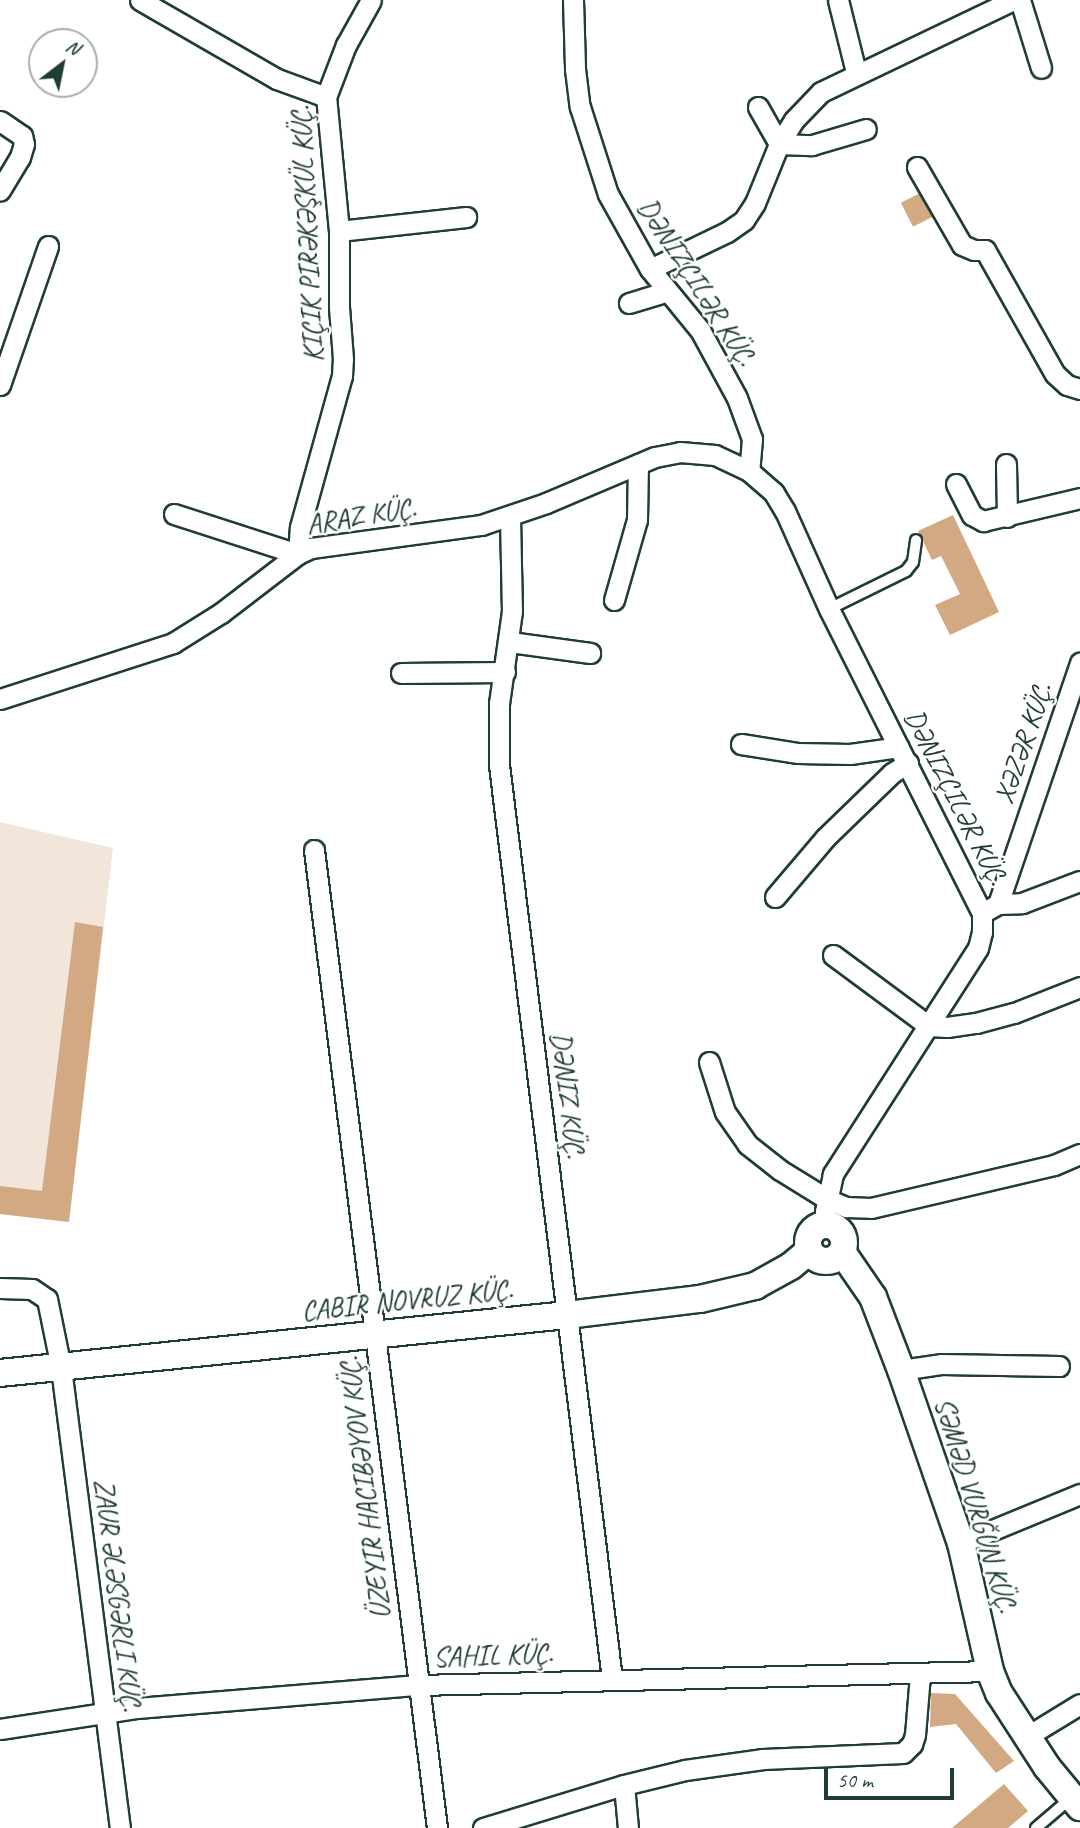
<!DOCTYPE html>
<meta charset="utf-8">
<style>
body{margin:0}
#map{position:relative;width:1080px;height:1828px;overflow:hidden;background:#fff;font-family:Caveat,sans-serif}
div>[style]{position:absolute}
.built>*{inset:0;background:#f2e5da}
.building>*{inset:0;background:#d3a984;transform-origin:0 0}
.roads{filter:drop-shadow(2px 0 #1f3d34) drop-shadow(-2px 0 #1f3d34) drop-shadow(0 2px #1f3d34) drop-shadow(0 -2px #1f3d34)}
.service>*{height:10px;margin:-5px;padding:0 5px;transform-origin:5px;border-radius:5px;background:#fff}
.minor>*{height:19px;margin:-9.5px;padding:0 9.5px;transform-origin:9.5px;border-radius:9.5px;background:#fff}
.secondary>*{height:26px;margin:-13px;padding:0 13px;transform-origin:13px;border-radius:13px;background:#fff}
.secondary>.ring{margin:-13px;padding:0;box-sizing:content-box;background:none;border:26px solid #fff;border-radius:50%}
span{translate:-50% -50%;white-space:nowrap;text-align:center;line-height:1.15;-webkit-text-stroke:5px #fff;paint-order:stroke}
.street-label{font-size:28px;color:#1f3d34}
.north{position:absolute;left:28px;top:28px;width:70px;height:70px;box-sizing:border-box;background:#fff;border:2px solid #a5b1ae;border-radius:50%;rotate:32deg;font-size:19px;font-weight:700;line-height:28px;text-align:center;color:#1f3d34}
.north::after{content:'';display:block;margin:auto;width:24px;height:32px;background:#1f3d34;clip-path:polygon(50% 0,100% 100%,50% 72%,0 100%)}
.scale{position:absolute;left:824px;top:1768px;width:130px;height:32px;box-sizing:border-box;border:4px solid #1f3d34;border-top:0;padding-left:9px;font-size:21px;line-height:24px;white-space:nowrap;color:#1f3d34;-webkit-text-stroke:5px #fff;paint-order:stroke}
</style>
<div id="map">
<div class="built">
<i style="clip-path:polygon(0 822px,113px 848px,69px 1222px,0 1214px)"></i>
</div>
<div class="building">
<i style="left:924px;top:191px;width:27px;height:26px;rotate:63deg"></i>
<i style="clip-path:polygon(953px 515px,999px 612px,950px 635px,935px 605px,960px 594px,941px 556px,932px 560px,918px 531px)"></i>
<i style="clip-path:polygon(75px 922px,103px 927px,69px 1222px,0 1214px,0 1186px,42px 1191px)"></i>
<i style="clip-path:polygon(931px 1693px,955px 1694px,1014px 1761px,996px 1773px,956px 1724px,930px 1727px)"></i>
<i style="clip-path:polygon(1004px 1784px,1028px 1811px,1008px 1828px,952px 1828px)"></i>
</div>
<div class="roads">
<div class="service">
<i style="left:829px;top:609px;width:86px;rotate:-26.3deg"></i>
<i style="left:906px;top:571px;width:11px;rotate:-52deg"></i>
<i style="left:913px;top:562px;width:22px;rotate:-82deg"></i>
<i style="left:1036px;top:1828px;width:45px;rotate:-40.5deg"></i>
</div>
<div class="minor">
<i style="left:140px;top:0;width:158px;rotate:30deg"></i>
<i style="left:277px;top:79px;width:52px;rotate:20.2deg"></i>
<i style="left:573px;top:0;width:69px;rotate:88.3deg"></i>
<i style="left:575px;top:69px;width:38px;rotate:83deg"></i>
<i style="left:580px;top:107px;width:91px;rotate:72.2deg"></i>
<i style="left:608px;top:194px;width:86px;rotate:60.8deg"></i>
<i style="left:650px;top:269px;width:79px;rotate:50.7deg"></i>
<i style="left:700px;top:330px;width:77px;rotate:61.4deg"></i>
<i style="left:737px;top:398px;width:44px;rotate:69.9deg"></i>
<i style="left:752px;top:439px;width:32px;rotate:95deg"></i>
<i style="left:838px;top:0;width:74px;rotate:76deg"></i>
<i style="left:1020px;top:0;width:71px;rotate:72.8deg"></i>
<i style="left:758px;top:107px;width:43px;rotate:60.4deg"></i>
<i style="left:779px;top:144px;width:33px;rotate:2deg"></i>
<i style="left:812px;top:145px;width:56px;rotate:-16.5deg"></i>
<i style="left:0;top:121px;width:27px;rotate:34deg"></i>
<i style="left:22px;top:136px;width:8px;rotate:76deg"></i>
<i style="left:24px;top:144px;width:14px;rotate:107deg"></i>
<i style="left:20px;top:157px;width:39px;rotate:121deg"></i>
<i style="left:917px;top:167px;width:90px;rotate:60deg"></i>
<i style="left:962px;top:245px;width:13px;rotate:23deg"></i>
<i style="left:974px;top:250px;width:11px"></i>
<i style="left:985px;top:250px;width:142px;rotate:60.6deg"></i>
<i style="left:1055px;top:374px;width:16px;rotate:43deg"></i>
<i style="left:1067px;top:385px;width:14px;rotate:17deg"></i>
<i style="left:339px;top:231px;width:128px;rotate:-6.3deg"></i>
<i style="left:650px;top:269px;width:85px;rotate:-25.7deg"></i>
<i style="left:727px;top:232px;width:21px;rotate:-35deg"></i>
<i style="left:744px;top:220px;width:20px;rotate:-57deg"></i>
<i style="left:755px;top:203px;width:64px;rotate:-67.9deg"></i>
<i style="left:779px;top:144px;width:28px;rotate:-58deg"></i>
<i style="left:794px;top:120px;width:39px;rotate:-46deg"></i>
<i style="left:821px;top:92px;width:213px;rotate:-25.6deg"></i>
<i style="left:629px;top:303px;width:39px;rotate:-17deg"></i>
<i style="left:0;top:385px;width:147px;rotate:-70.9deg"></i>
<i style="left:1006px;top:464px;width:53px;rotate:88.9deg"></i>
<i style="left:956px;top:484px;width:35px;rotate:63deg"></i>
<i style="left:972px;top:515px;width:13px;rotate:29deg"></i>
<i style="left:983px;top:521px;width:100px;rotate:-13.3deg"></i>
<i style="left:174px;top:514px;width:130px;rotate:17.9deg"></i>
<i style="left:298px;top:554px;width:27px;rotate:-86deg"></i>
<i style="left:300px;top:527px;width:157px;rotate:-74.5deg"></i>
<i style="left:342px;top:376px;width:17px;rotate:-87deg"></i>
<i style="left:343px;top:359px;width:52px;rotate:-94.4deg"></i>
<i style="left:339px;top:307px;width:76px;rotate:-90deg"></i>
<i style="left:339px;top:231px;width:135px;rotate:-95.5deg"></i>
<i style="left:326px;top:97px;width:56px;rotate:-69deg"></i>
<i style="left:346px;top:45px;width:51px;rotate:-60.9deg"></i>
<i style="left:510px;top:517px;width:94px;rotate:88.8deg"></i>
<i style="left:512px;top:611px;width:93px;rotate:98deg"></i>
<i style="left:499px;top:703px;width:62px;rotate:90deg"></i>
<i style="left:499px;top:765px;width:921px;rotate:82.95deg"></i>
<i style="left:614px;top:600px;width:83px;rotate:-74deg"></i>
<i style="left:637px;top:520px;width:56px;rotate:-89deg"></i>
<i style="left:510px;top:642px;width:81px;rotate:7.8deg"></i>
<i style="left:401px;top:673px;width:104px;rotate:-0.6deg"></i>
<i style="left:0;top:699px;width:182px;rotate:-17.9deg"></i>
<i style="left:173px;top:643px;width:57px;rotate:-32deg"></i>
<i style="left:221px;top:613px;width:97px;rotate:-37.5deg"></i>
<i style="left:298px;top:554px;width:14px;rotate:-25deg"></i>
<i style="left:311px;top:548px;width:172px;rotate:-7.7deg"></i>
<i style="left:481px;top:525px;width:69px;rotate:-18.7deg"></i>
<i style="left:546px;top:503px;width:118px;rotate:-22.9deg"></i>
<i style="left:655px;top:457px;width:25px;rotate:-11deg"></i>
<i style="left:680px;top:452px;width:35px;rotate:5deg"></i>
<i style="left:715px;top:455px;width:38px;rotate:25deg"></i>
<i style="left:749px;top:471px;width:33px;rotate:41deg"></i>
<i style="left:774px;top:493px;width:21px;rotate:59deg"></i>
<i style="left:785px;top:511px;width:107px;rotate:65.8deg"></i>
<i style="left:829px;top:609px;width:340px;rotate:63.3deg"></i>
<i style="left:982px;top:913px;width:19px;rotate:90deg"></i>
<i style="left:982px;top:932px;width:16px;rotate:104deg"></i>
<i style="left:978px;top:948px;width:269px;rotate:122.7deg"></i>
<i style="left:833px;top:1174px;width:38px;rotate:102deg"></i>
<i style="left:825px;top:1211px;width:13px;rotate:81deg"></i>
<i style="left:741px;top:744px;width:58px;rotate:9deg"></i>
<i style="left:798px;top:753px;width:52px;rotate:1.1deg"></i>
<i style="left:850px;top:754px;width:49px;rotate:-8.1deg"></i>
<i style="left:314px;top:850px;width:986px;rotate:82.83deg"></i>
<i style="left:775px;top:897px;width:77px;rotate:-49.7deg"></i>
<i style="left:825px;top:838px;width:93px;rotate:-44.1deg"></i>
<i style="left:892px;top:773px;width:19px;rotate:-32deg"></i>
<i style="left:998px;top:904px;width:24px;rotate:-2deg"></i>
<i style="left:1022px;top:903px;width:62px;rotate:-20.8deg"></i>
<i style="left:982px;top:913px;width:18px;rotate:-29deg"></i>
<i style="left:998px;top:904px;width:255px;rotate:-71.2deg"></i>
<i style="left:833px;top:955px;width:119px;rotate:36.5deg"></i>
<i style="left:929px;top:1026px;width:18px;rotate:3deg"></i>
<i style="left:947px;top:1027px;width:29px;rotate:-8deg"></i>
<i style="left:976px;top:1023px;width:39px;rotate:-15deg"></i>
<i style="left:1014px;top:1013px;width:71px;rotate:-21.5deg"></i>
<i style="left:709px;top:1062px;width:52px;rotate:72.3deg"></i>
<i style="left:725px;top:1112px;width:39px;rotate:55deg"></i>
<i style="left:747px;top:1144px;width:42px;rotate:38.2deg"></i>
<i style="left:780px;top:1170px;width:55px;rotate:31.7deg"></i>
<i style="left:827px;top:1199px;width:21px;rotate:23deg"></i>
<i style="left:846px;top:1207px;width:25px;rotate:2deg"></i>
<i style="left:871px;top:1208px;width:188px;rotate:-13.2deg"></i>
<i style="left:1054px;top:1165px;width:28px;rotate:-23deg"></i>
<i style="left:0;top:1288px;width:32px;rotate:2deg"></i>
<i style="left:32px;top:1289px;width:18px;rotate:34deg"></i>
<i style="left:47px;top:1299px;width:70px;rotate:78.5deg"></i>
<i style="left:61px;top:1368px;width:464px;rotate:82.7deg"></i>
<i style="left:901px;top:1370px;width:40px;rotate:-8.5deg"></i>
<i style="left:941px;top:1364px;width:118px;rotate:1deg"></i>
<i style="left:961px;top:1543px;width:129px;rotate:-22.4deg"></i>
<i style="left:0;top:1729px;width:139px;rotate:-8.7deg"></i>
<i style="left:137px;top:1708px;width:282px;rotate:-4.7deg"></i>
<i style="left:418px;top:1685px;width:572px;rotate:-1.4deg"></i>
<i style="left:1026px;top:1737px;width:63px;rotate:-31.4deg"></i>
<i style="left:624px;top:1785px;width:43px;rotate:84.7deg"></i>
<i style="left:483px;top:1828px;width:147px;rotate:-17deg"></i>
<i style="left:624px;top:1785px;width:63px;rotate:-13.8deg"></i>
<i style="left:685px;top:1770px;width:79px;rotate:-8deg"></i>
<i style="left:763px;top:1759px;width:140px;rotate:-2.5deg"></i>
<i style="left:903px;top:1753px;width:13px;rotate:-45deg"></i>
<i style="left:912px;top:1744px;width:9px;rotate:-72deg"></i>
<i style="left:915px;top:1735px;width:61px;rotate:-85.3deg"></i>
</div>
<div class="secondary">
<i class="ring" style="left:808px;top:1225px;width:10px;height:10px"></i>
<i style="left:842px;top:1252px;width:55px;rotate:55.4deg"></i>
<i style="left:873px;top:1297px;width:78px;rotate:69deg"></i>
<i style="left:901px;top:1370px;width:183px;rotate:70.9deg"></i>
<i style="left:961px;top:1543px;width:131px;rotate:77.2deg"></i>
<i style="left:990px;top:1671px;width:24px;rotate:68deg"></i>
<i style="left:999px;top:1693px;width:88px;rotate:57deg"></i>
<i style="left:1047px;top:1767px;width:52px;rotate:50.5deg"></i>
<i style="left:0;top:1373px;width:570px;rotate:-5.84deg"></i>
<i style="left:567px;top:1315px;width:134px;rotate:-6.9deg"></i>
<i style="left:700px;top:1299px;width:57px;rotate:-13.3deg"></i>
<i style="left:755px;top:1286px;width:41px;rotate:-29.1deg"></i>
<i style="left:791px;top:1266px;width:23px;rotate:-40deg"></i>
</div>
</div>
<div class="street-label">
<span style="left:307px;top:234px;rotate:-93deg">KIÇIK PIRƏKƏŞKÜL KÜÇ.</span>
<span style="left:697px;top:282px;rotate:57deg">DƏNIZÇILƏR KÜÇ.</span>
<span style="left:361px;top:516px;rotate:-9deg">ARAZ KÜÇ.</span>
<span style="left:1023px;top:743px;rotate:-71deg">XƏZƏR KÜÇ.</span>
<span style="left:956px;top:797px;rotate:63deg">DӘNIZÇILӘR KÜÇ.</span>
<span style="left:568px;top:1095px;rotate:83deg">DӘNIZ KÜÇ.</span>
<span style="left:407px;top:1300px;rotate:-6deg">CABIR NOVRUZ KÜÇ.</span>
<span style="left:365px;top:1488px;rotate:-97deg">ÜZEYIR HACIBƏYOV KÜÇ.</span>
<span style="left:976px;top:1505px;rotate:73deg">SƏMƏD VURĞUN KÜÇ.</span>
<span style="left:118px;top:1595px;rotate:83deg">ZAUR ƏLƏSGƏRLI KÜÇ.</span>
<span style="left:493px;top:1655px;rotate:-2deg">SAHIL KÜÇ.</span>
</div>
<div class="north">N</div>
<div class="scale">50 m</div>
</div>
